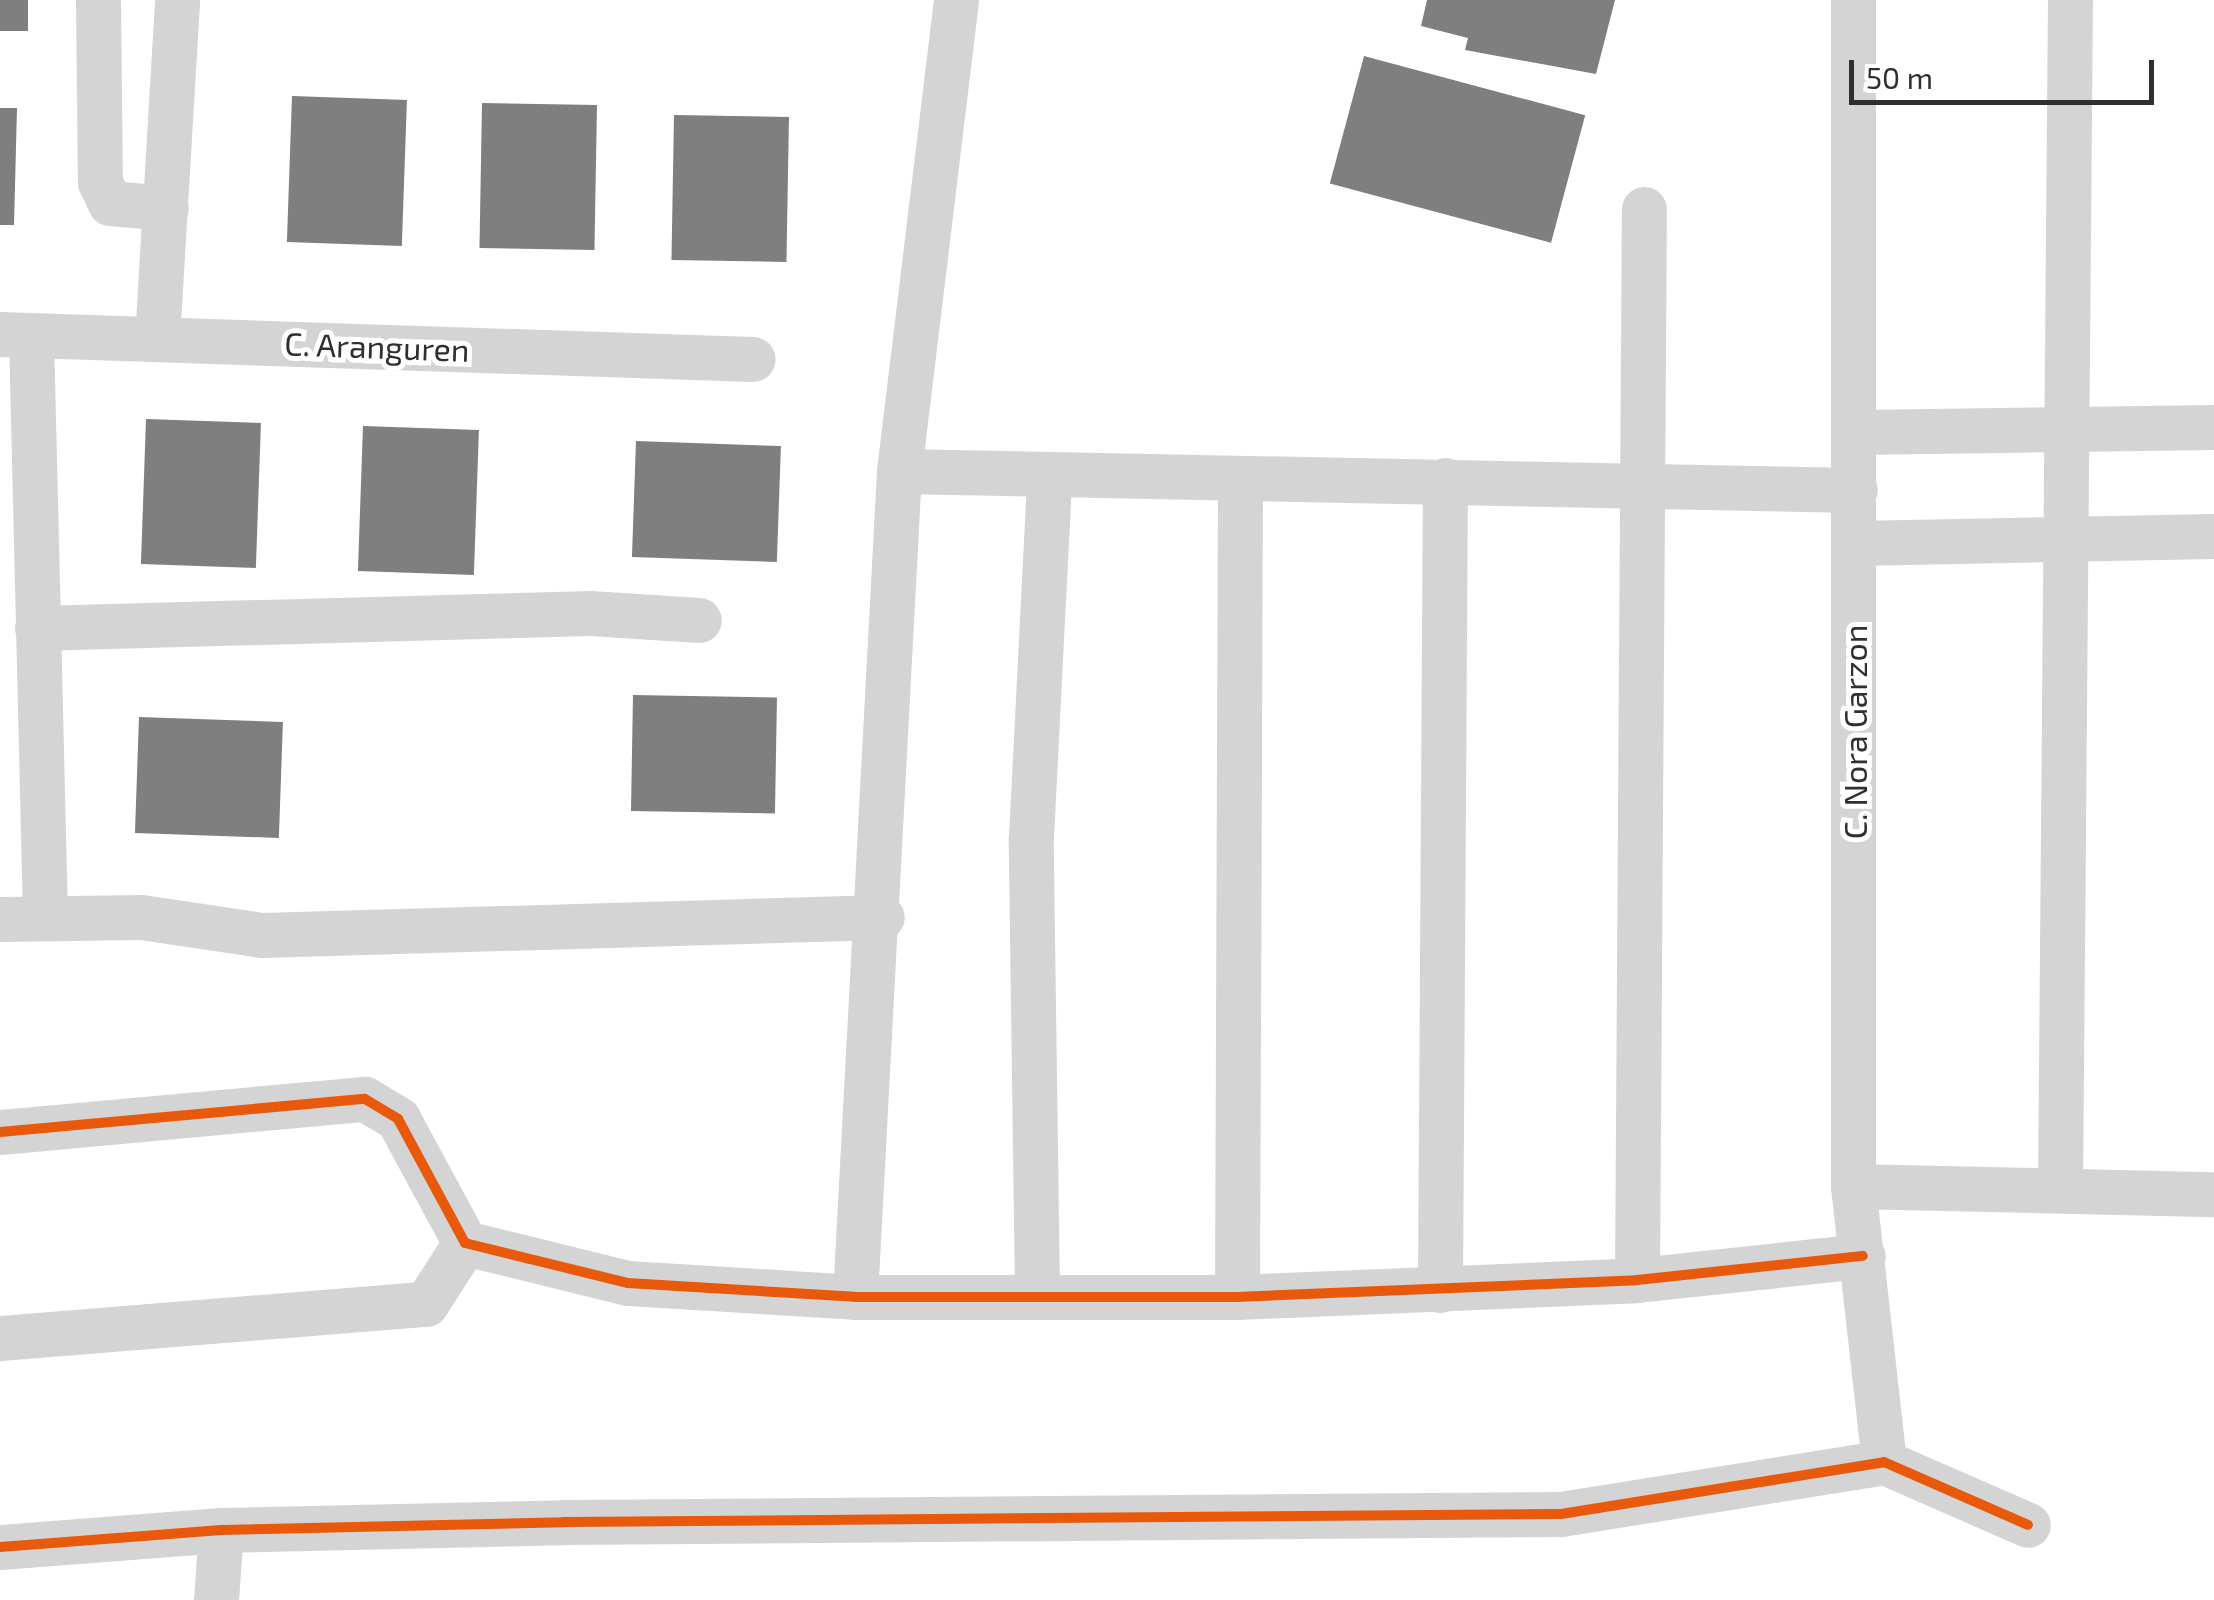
<!DOCTYPE html>
<style>
body{margin:0}
#map{position:relative;width:2214px;height:1600px;overflow:hidden;background:#fff;font-family:"Exo 2",sans-serif}
div>[style]{position:absolute}
.building>*{inset:0;background:#7f7f7f;transform-origin:0 0}
.minor>*{height:45px;margin:-22.5px;padding:0 22.5px;transform-origin:22.5px;border-radius:22.5px;background:#d4d4d4}
.cycleway>*{height:10px;margin:-5px;padding:0 5px;transform-origin:5px;border-radius:5px;background:#e8590c}
span{translate:-50% -50%;white-space:nowrap;text-align:center;line-height:1.15;-webkit-text-stroke:10px #fff;paint-order:stroke}
.street-label{font-size:32px;color:#2f2f2f}
.scale{position:absolute;left:1849px;top:60px;width:305px;height:45px;box-sizing:border-box;border:5px solid #2f2f2f;border-top:0;padding-left:12px;font-size:30px;line-height:35px;white-space:nowrap;color:#2f2f2f;-webkit-text-stroke:8px #fff;paint-order:stroke}
</style>
<div id="map">
<div class="building">
<i style="left:0;top:0;width:28px;height:31px"></i>
<i style="clip-path:polygon(1427px 0,1615px 0,1596px 74px,1465px 50px,1468px 38px,1421px 26px)"></i>
<i style="left:1364px;top:56px;width:229px;height:132px;rotate:15deg"></i>
<i style="left:292px;top:96px;width:115px;height:146px;rotate:2deg"></i>
<i style="left:482px;top:103px;width:115px;height:145px;rotate:1deg"></i>
<i style="clip-path:polygon(0 108px,17px 108px,14px 225px,0 225px)"></i>
<i style="left:674px;top:115px;width:115px;height:145px;rotate:1deg"></i>
<i style="left:146px;top:419px;width:115px;height:145px;rotate:2deg"></i>
<i style="left:363px;top:426px;width:116px;height:145px;rotate:2deg"></i>
<i style="left:636px;top:441px;width:145px;height:116px;rotate:2deg"></i>
<i style="left:633px;top:695px;width:144px;height:116px;rotate:1deg"></i>
<i style="left:139px;top:717px;width:144px;height:116px;rotate:2deg"></i>
</div>
<div class="minor">
<i style="left:98px;top:0;width:182px;rotate:89.4deg"></i>
<i style="left:100px;top:182px;width:23px;rotate:65deg"></i>
<i style="left:110px;top:203px;width:56px;rotate:5.1deg"></i>
<i style="left:1853px;top:0;width:1186px;rotate:90deg"></i>
<i style="left:1853px;top:1186px;width:278px;rotate:83.6deg"></i>
<i style="left:0;top:334px;width:753px;rotate:1.9deg"></i>
<i style="left:31px;top:335px;width:581px;rotate:88.62deg"></i>
<i style="left:157px;top:339px;width:340px;rotate:-86.6deg"></i>
<i style="left:1857px;top:432px;width:357px;rotate:-0.8deg"></i>
<i style="left:899px;top:471px;width:956px;rotate:1.14deg"></i>
<i style="left:1855px;top:543px;width:359px;rotate:-1.1deg"></i>
<i style="left:37px;top:628px;width:553px;rotate:-1.55deg"></i>
<i style="left:590px;top:613px;width:109px;rotate:3.7deg"></i>
<i style="left:0;top:919px;width:141px;rotate:-0.8deg"></i>
<i style="left:141px;top:917px;width:122px;rotate:8.5deg"></i>
<i style="left:262px;top:935px;width:620px;rotate:-1.66deg"></i>
<i style="left:0;top:1132px;width:366px;rotate:-5.2deg"></i>
<i style="left:365px;top:1099px;width:39px;rotate:31deg"></i>
<i style="left:398px;top:1119px;width:141px;rotate:61.6deg"></i>
<i style="left:465px;top:1243px;width:168px;rotate:13.8deg"></i>
<i style="left:628px;top:1283px;width:227px;rotate:3.5deg"></i>
<i style="left:855px;top:1297px;width:382px"></i>
<i style="left:1237px;top:1297px;width:400px;rotate:-2.4deg"></i>
<i style="left:1637px;top:1280px;width:227px;rotate:-6.1deg"></i>
<i style="left:1853px;top:1186px;width:361px;rotate:1.3deg"></i>
<i style="left:2060px;top:1189px;width:1189px;rotate:-89.52deg"></i>
<i style="left:1637px;top:1280px;width:1071px;rotate:-89.63deg"></i>
<i style="left:1440px;top:1290px;width:810px;rotate:-89.65deg"></i>
<i style="left:1037px;top:1292px;width:455px;rotate:-90.8deg"></i>
<i style="left:1031px;top:837px;width:358px;rotate:-87.1deg"></i>
<i style="left:855px;top:1297px;width:827px;rotate:-86.95deg"></i>
<i style="left:899px;top:471px;width:474px;rotate:-83.1deg"></i>
<i style="left:1237px;top:1297px;width:818px;rotate:-89.79deg"></i>
<i style="left:0;top:1338px;width:427px;rotate:-4.6deg"></i>
<i style="left:426px;top:1304px;width:72px;rotate:-57.4deg"></i>
<i style="left:0;top:1547px;width:222px;rotate:-4.4deg"></i>
<i style="left:221px;top:1530px;width:343px;rotate:-1.3deg"></i>
<i style="left:564px;top:1522px;width:997px;rotate:-0.46deg"></i>
<i style="left:1561px;top:1514px;width:327px;rotate:-9.1deg"></i>
<i style="left:1884px;top:1462px;width:157px;rotate:23.6deg"></i>
<i style="left:216px;top:1600px;width:70px;rotate:-85.9deg"></i>
</div>
<div class="cycleway">
<i style="left:0;top:1132px;width:366px;rotate:-5.2deg"></i>
<i style="left:365px;top:1099px;width:39px;rotate:31deg"></i>
<i style="left:398px;top:1119px;width:141px;rotate:61.6deg"></i>
<i style="left:465px;top:1243px;width:168px;rotate:13.8deg"></i>
<i style="left:628px;top:1283px;width:227px;rotate:3.5deg"></i>
<i style="left:855px;top:1297px;width:382px"></i>
<i style="left:1237px;top:1297px;width:400px;rotate:-2.4deg"></i>
<i style="left:1637px;top:1280px;width:227px;rotate:-6.1deg"></i>
<i style="left:0;top:1547px;width:222px;rotate:-4.4deg"></i>
<i style="left:221px;top:1530px;width:343px;rotate:-1.3deg"></i>
<i style="left:564px;top:1522px;width:997px;rotate:-0.46deg"></i>
<i style="left:1561px;top:1514px;width:327px;rotate:-9.1deg"></i>
<i style="left:1884px;top:1462px;width:157px;rotate:23.6deg"></i>
</div>
<div class="street-label">
<span style="left:377px;top:346px;rotate:2deg">C. Aranguren</span>
<span style="left:1854px;top:732px;rotate:-90deg">C. Nora Garzon</span>
</div>
<div class="scale">50 m</div>
</div>
